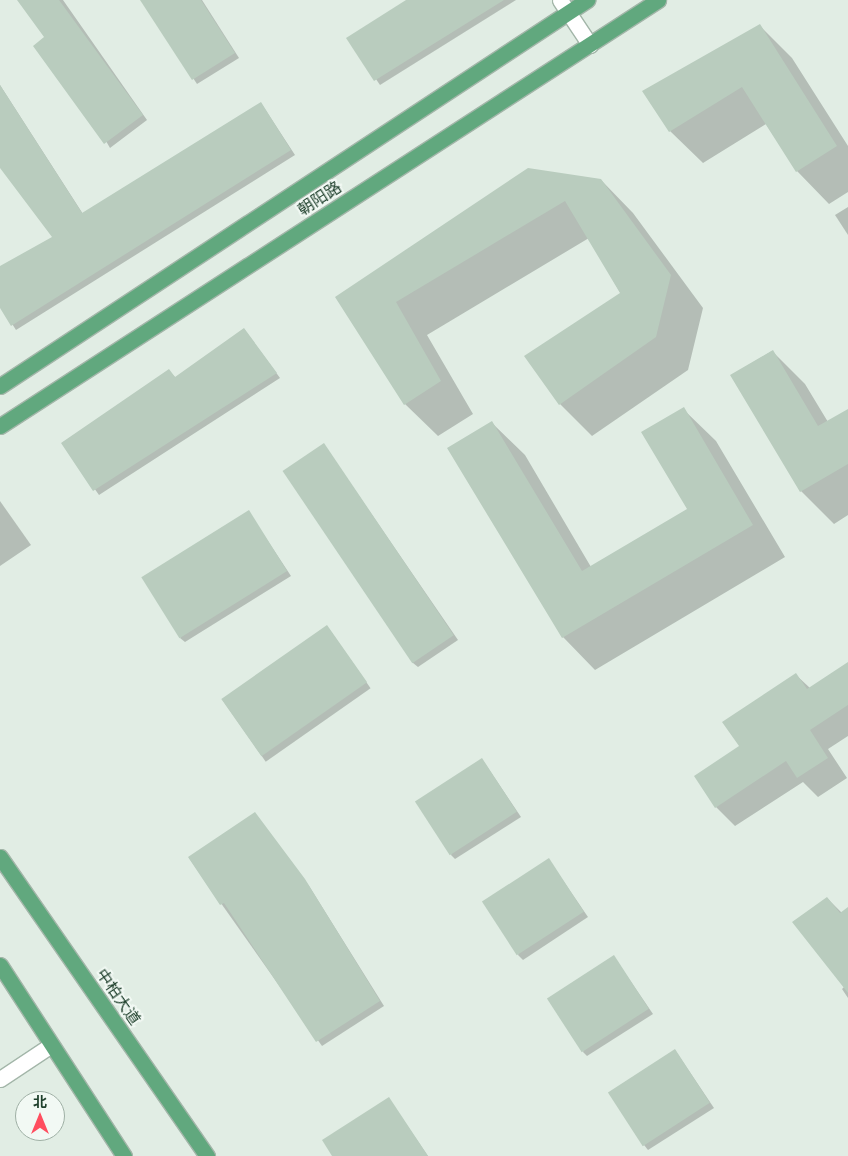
<!DOCTYPE html>
<meta charset="utf-8">
<style>
body{margin:0}
#map{position:relative;width:848px;height:1156px;overflow:hidden;background:#e1ede4;font-family:Roboto,"Noto Sans SC",sans-serif}
div>[style]{position:absolute}
.shadow>*{inset:0;background:#0003;transform-origin:0 0}
.building>*{inset:0;background:#b9ccbe;transform-origin:0 0}
.roads{filter:drop-shadow(1px 0 #a3b6a9) drop-shadow(-1px 0 #a3b6a9) drop-shadow(0 1px #a3b6a9) drop-shadow(0 -1px #a3b6a9)}
.minor>*{height:15px;margin:-7.5px;padding:0 7.5px;transform-origin:7.5px;border-radius:7.5px;background:#fff}
.major>*{height:15px;margin:-7.5px;padding:0 7.5px;transform-origin:7.5px;border-radius:7.5px;background:#61a87e}
span{translate:-50% -50%;white-space:nowrap;text-align:center;line-height:1.15;-webkit-text-stroke:4px #f2f9f4;paint-order:stroke}
.street-label{font-size:16px;color:#1f402c}
.north{position:absolute;left:15px;top:1091px;width:50px;height:50px;box-sizing:border-box;background:#f2f9f4;border:1px solid #9eafa4;border-radius:50%;rotate:0deg;font-size:14px;font-weight:700;line-height:20px;text-align:center;color:#1f402c}
.north::after{content:'';display:block;margin:auto;width:18px;height:22px;background:#ff4e5f;clip-path:polygon(50% 0,100% 100%,50% 72%,0 100%)}
</style>
<div id="map">
<div class="shadow">
<i style="clip-path:polygon(19px 0,63px 0,147px 120px,110px 148px,46px 37px)"></i>
<i style="clip-path:polygon(142px 0,202px 0,239px 58px,197px 84px)"></i>
<i style="clip-path:polygon(409px 0,516px 0,380px 85px,348px 38px)"></i>
<i style="clip-path:polygon(760px 26px,792px 58px,848px 146px,848px 192px,829px 204px,797px 171px,766px 124px,703px 163px,670px 131px)"></i>
<i style="clip-path:polygon(0 85px,83px 214px,261px 103px,295px 155px,16px 330px,0 305px,0 268px,54px 238px,0 166px)"></i>
<i style="clip-path:polygon(601px 180px,633px 213px,703px 308px,688px 370px,592px 436px,560px 404px,621px 294px,589px 238px,427px 335px,473px 414px,438px 436px,405px 404px,336px 297px)"></i>
<i style="clip-path:polygon(848px 207px,848px 235px,835px 215px)"></i>
<i style="clip-path:polygon(244px 329px,280px 378px,99px 495px,62px 443px,169px 371px,176px 378px)"></i>
<i style="clip-path:polygon(772px 351px,805px 384px,828px 422px,848px 410px,848px 515px,834px 524px,801px 491px,732px 375px)"></i>
<i style="clip-path:polygon(683px 409px,716px 441px,785px 557px,595px 670px,563px 637px,492px 423px,525px 455px,591px 567px,689px 509px)"></i>
<i style="clip-path:polygon(324px 445px,458px 640px,418px 667px,413px 663px)"></i>
<i style="clip-path:polygon(0 501px,31px 545px,0 566px)"></i>
<i style="clip-path:polygon(248px 511px,291px 576px,185px 642px,180px 638px)"></i>
<i style="left:327px;top:626px;width:76px;height:128px;rotate:55deg"></i>
<i style="clip-path:polygon(848px 672px,848px 736px,828px 749px,847px 778px,818px 797px,803px 782px,735px 826px,716px 807px,740px 747px,796px 675px,810px 688px)"></i>
<i style="clip-path:polygon(482px 759px,521px 817px,455px 859px,451px 855px)"></i>
<i style="clip-path:polygon(255px 814px,309px 886px,384px 1006px,322px 1046px,189px 858px)"></i>
<i style="clip-path:polygon(549px 860px,588px 917px,523px 960px,518px 955px)"></i>
<i style="clip-path:polygon(827px 898px,842px 913px,848px 909px,848px 998px,842px 989px,845px 986px)"></i>
<i style="clip-path:polygon(614px 957px,653px 1014px,587px 1056px,583px 1052px)"></i>
<i style="clip-path:polygon(675px 1050px,714px 1108px,648px 1150px,644px 1145px)"></i>
<i style="clip-path:polygon(389px 1099px,428px 1156px,334px 1156px)"></i>
</div>
<div class="building">
<i style="clip-path:polygon(17px 0,59px 0,143px 115px,104px 144px,33px 46px,44px 37px)"></i>
<i style="clip-path:polygon(140px 0,201px 0,235px 53px,192px 80px)"></i>
<i style="clip-path:polygon(406px 0,504px 0,374px 81px,346px 38px)"></i>
<i style="clip-path:polygon(760px 24px,837px 146px,796px 172px,742px 87px,669px 132px,642px 91px)"></i>
<i style="clip-path:polygon(0 85px,82px 213px,261px 102px,291px 150px,11px 326px,0 308px,0 266px,52px 237px,0 168px)"></i>
<i style="clip-path:polygon(528px 168px,601px 179px,671px 275px,656px 337px,559px 405px,524px 356px,620px 293px,565px 201px,396px 302px,441px 381px,404px 405px,335px 297px)"></i>
<i style="clip-path:polygon(244px 328px,277px 373px,93px 491px,61px 443px,169px 369px,175px 377px)"></i>
<i style="clip-path:polygon(773px 350px,818px 426px,848px 409px,848px 464px,800px 492px,730px 375px)"></i>
<i style="clip-path:polygon(684px 407px,753px 525px,562px 638px,447px 448px,492px 421px,582px 571px,687px 509px,641px 432px)"></i>
<i style="left:324px;top:443px;width:232px;height:50px;rotate:56deg"></i>
<i style="left:249px;top:510px;width:72px;height:127px;rotate:58deg"></i>
<i style="left:327px;top:625px;width:70px;height:129px;rotate:55deg"></i>
<i style="clip-path:polygon(848px 662px,848px 705px,810px 730px,828px 758px,797px 778px,786px 761px,715px 808px,694px 776px,739px 746px,722px 722px,796px 673px,807px 689px)"></i>
<i style="left:482px;top:758px;width:64px;height:80px;rotate:57deg"></i>
<i style="clip-path:polygon(255px 812px,305px 879px,380px 1001px,316px 1042px,224px 903px,220px 905px,188px 857px)"></i>
<i style="left:549px;top:858px;width:64px;height:80px;rotate:57deg"></i>
<i style="clip-path:polygon(827px 897px,840px 913px,848px 907px,848px 993px,792px 922px)"></i>
<i style="left:614px;top:955px;width:64px;height:80px;rotate:57deg"></i>
<i style="left:675px;top:1049px;width:64px;height:80px;rotate:57deg"></i>
<i style="clip-path:polygon(389px 1097px,428px 1156px,332px 1156px,322px 1140px)"></i>
</div>
<div class="roads">
<div class="minor">
<i style="left:560px;top:0;width:54px;rotate:56.3deg"></i>
<i style="left:0;top:1079px;width:61px;rotate:-33.7deg"></i>
</div>
<div class="major">
<i style="left:0;top:386px;width:703px;rotate:-33.33deg"></i>
<i style="left:0;top:426px;width:784px;rotate:-32.92deg"></i>
<i style="left:0;top:857px;width:364px;rotate:55.3deg"></i>
<i style="left:0;top:965px;width:228px;rotate:57deg"></i>
</div>
</div>
<div class="street-label">
<span style="left:320px;top:199px;rotate:-33deg">朝阳路</span>
<span style="left:118px;top:997px;rotate:55deg">中柏大道</span>
</div>
<div class="north">北</div>
</div>
